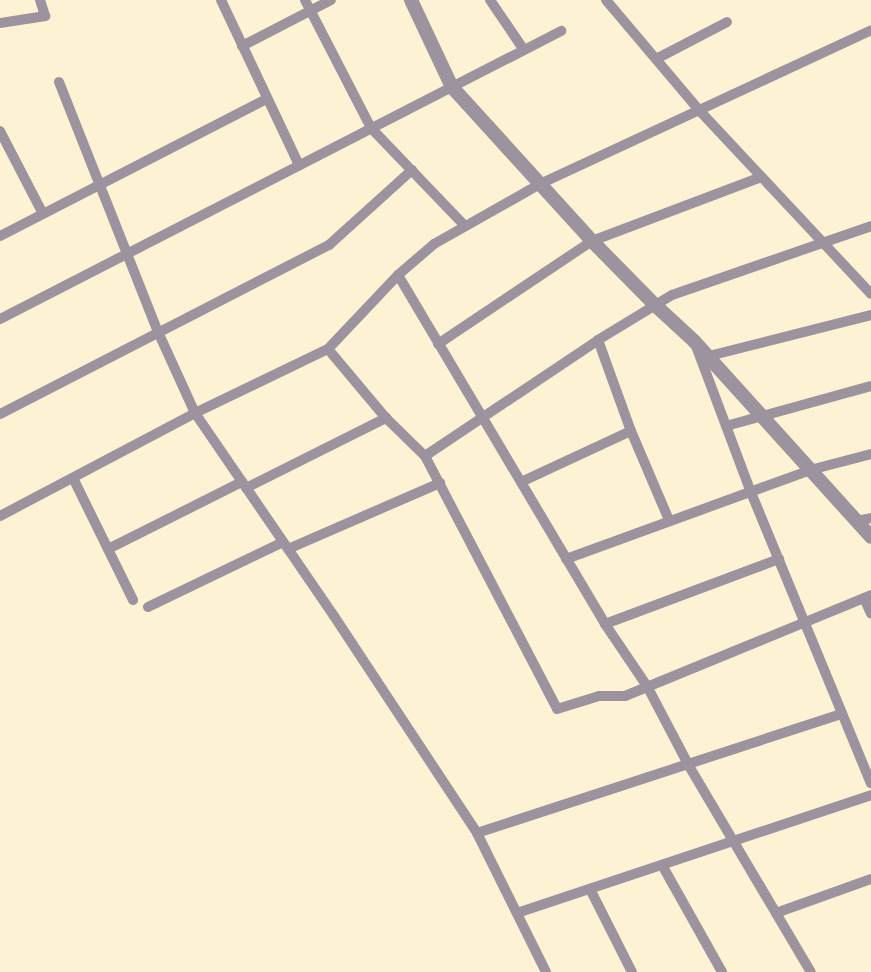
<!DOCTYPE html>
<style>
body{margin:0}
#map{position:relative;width:871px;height:972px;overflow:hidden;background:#fdf2d3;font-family:"Asap Condensed",sans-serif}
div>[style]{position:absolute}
.minor>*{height:10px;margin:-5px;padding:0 5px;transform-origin:5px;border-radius:5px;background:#9d939e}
.tertiary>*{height:14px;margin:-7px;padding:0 7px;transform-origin:7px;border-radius:7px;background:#9d939e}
span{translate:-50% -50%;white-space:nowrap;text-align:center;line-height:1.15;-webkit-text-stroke:4.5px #fff;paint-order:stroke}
</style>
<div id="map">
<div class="minor">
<i style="left:221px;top:0;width:183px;rotate:64.7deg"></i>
<i style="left:305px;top:0;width:144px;rotate:62.7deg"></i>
<i style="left:371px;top:128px;width:136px;rotate:46.2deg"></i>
<i style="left:490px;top:0;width:60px;rotate:55.8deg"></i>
<i style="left:606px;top:0;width:143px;rotate:49.8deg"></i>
<i style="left:698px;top:109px;width:253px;rotate:46.9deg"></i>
<i style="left:0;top:23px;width:46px;rotate:-8.8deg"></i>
<i style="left:45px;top:16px;width:17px;rotate:-107deg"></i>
<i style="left:242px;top:46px;width:100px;rotate:-27.3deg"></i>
<i style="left:656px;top:59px;width:80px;rotate:-27.5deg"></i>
<i style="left:59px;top:82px;width:271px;rotate:68.4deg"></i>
<i style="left:159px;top:334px;width:87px;rotate:65.5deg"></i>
<i style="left:195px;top:413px;width:246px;rotate:55.6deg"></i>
<i style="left:334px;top:616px;width:260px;rotate:56.6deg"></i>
<i style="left:477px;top:833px;width:155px;rotate:63.6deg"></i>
<i style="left:0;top:131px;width:93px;rotate:62.6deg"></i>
<i style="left:0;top:236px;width:300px;rotate:-27.2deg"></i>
<i style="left:398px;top:275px;width:406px;rotate:59.3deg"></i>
<i style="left:605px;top:624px;width:75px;rotate:55.9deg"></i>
<i style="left:647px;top:686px;width:90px;rotate:62.3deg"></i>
<i style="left:689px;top:766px;width:239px;rotate:59.4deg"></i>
<i style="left:0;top:319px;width:631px;rotate:-27.17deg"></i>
<i style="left:598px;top:340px;width:97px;rotate:70.1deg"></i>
<i style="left:631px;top:431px;width:97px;rotate:66.9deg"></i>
<i style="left:438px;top:344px;width:185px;rotate:-33.8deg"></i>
<i style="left:592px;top:241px;width:181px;rotate:-20.7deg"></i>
<i style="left:696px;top:346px;width:154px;rotate:69.4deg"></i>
<i style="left:750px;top:490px;width:317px;rotate:67.6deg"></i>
<i style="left:328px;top:349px;width:90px;rotate:50deg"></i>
<i style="left:386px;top:418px;width:54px;rotate:44.3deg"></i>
<i style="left:425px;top:456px;width:285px;rotate:62.4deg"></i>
<i style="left:557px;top:709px;width:44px;rotate:-17.2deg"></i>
<i style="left:599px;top:696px;width:26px"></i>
<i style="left:625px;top:696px;width:266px;rotate:-22.3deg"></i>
<i style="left:701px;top:358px;width:175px;rotate:-14.2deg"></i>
<i style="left:0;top:414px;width:370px;rotate:-27.2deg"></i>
<i style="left:329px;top:245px;width:112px;rotate:-42.1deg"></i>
<i style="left:726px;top:426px;width:150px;rotate:-15.4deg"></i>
<i style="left:425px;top:456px;width:208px;rotate:-33.8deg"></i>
<i style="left:598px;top:340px;width:87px;rotate:-31.3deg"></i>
<i style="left:672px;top:295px;width:211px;rotate:-19.1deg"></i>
<i style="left:73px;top:478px;width:136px;rotate:63.8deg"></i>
<i style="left:521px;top:482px;width:121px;rotate:-24.9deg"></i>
<i style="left:246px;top:488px;width:157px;rotate:-26.6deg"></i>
<i style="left:0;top:516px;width:221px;rotate:-27.8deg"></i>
<i style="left:195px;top:413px;width:148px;rotate:-25.7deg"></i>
<i style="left:328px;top:349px;width:102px;rotate:-46.6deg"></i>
<i style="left:398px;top:275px;width:48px;rotate:-40.7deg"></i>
<i style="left:434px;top:244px;width:124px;rotate:-29.5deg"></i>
<i style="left:542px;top:183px;width:363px;rotate:-24.9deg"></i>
<i style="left:857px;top:521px;width:14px;rotate:-12deg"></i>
<i style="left:108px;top:549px;width:150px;rotate:-26.6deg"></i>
<i style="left:288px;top:549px;width:166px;rotate:-23.5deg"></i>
<i style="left:566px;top:559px;width:260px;rotate:-20deg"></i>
<i style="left:810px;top:470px;width:63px;rotate:-14.7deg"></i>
<i style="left:864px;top:598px;width:17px;rotate:66deg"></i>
<i style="left:148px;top:607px;width:150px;rotate:-25.7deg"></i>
<i style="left:605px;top:624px;width:186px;rotate:-20.5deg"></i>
<i style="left:477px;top:833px;width:384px;rotate:-18.1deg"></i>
<i style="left:662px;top:865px;width:123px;rotate:60.7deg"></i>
<i style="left:590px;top:889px;width:93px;rotate:63.2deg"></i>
<i style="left:517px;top:913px;width:373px;rotate:-18.4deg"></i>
<i style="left:776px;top:913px;width:101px;rotate:-19.7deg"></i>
</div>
<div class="tertiary">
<i style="left:411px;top:0;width:96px;rotate:64.8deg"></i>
<i style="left:452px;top:87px;width:208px;rotate:47.7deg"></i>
<i style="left:592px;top:241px;width:90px;rotate:45.5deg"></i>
<i style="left:655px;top:305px;width:53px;rotate:42.7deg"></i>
<i style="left:694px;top:341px;width:264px;rotate:47.9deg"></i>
</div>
</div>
